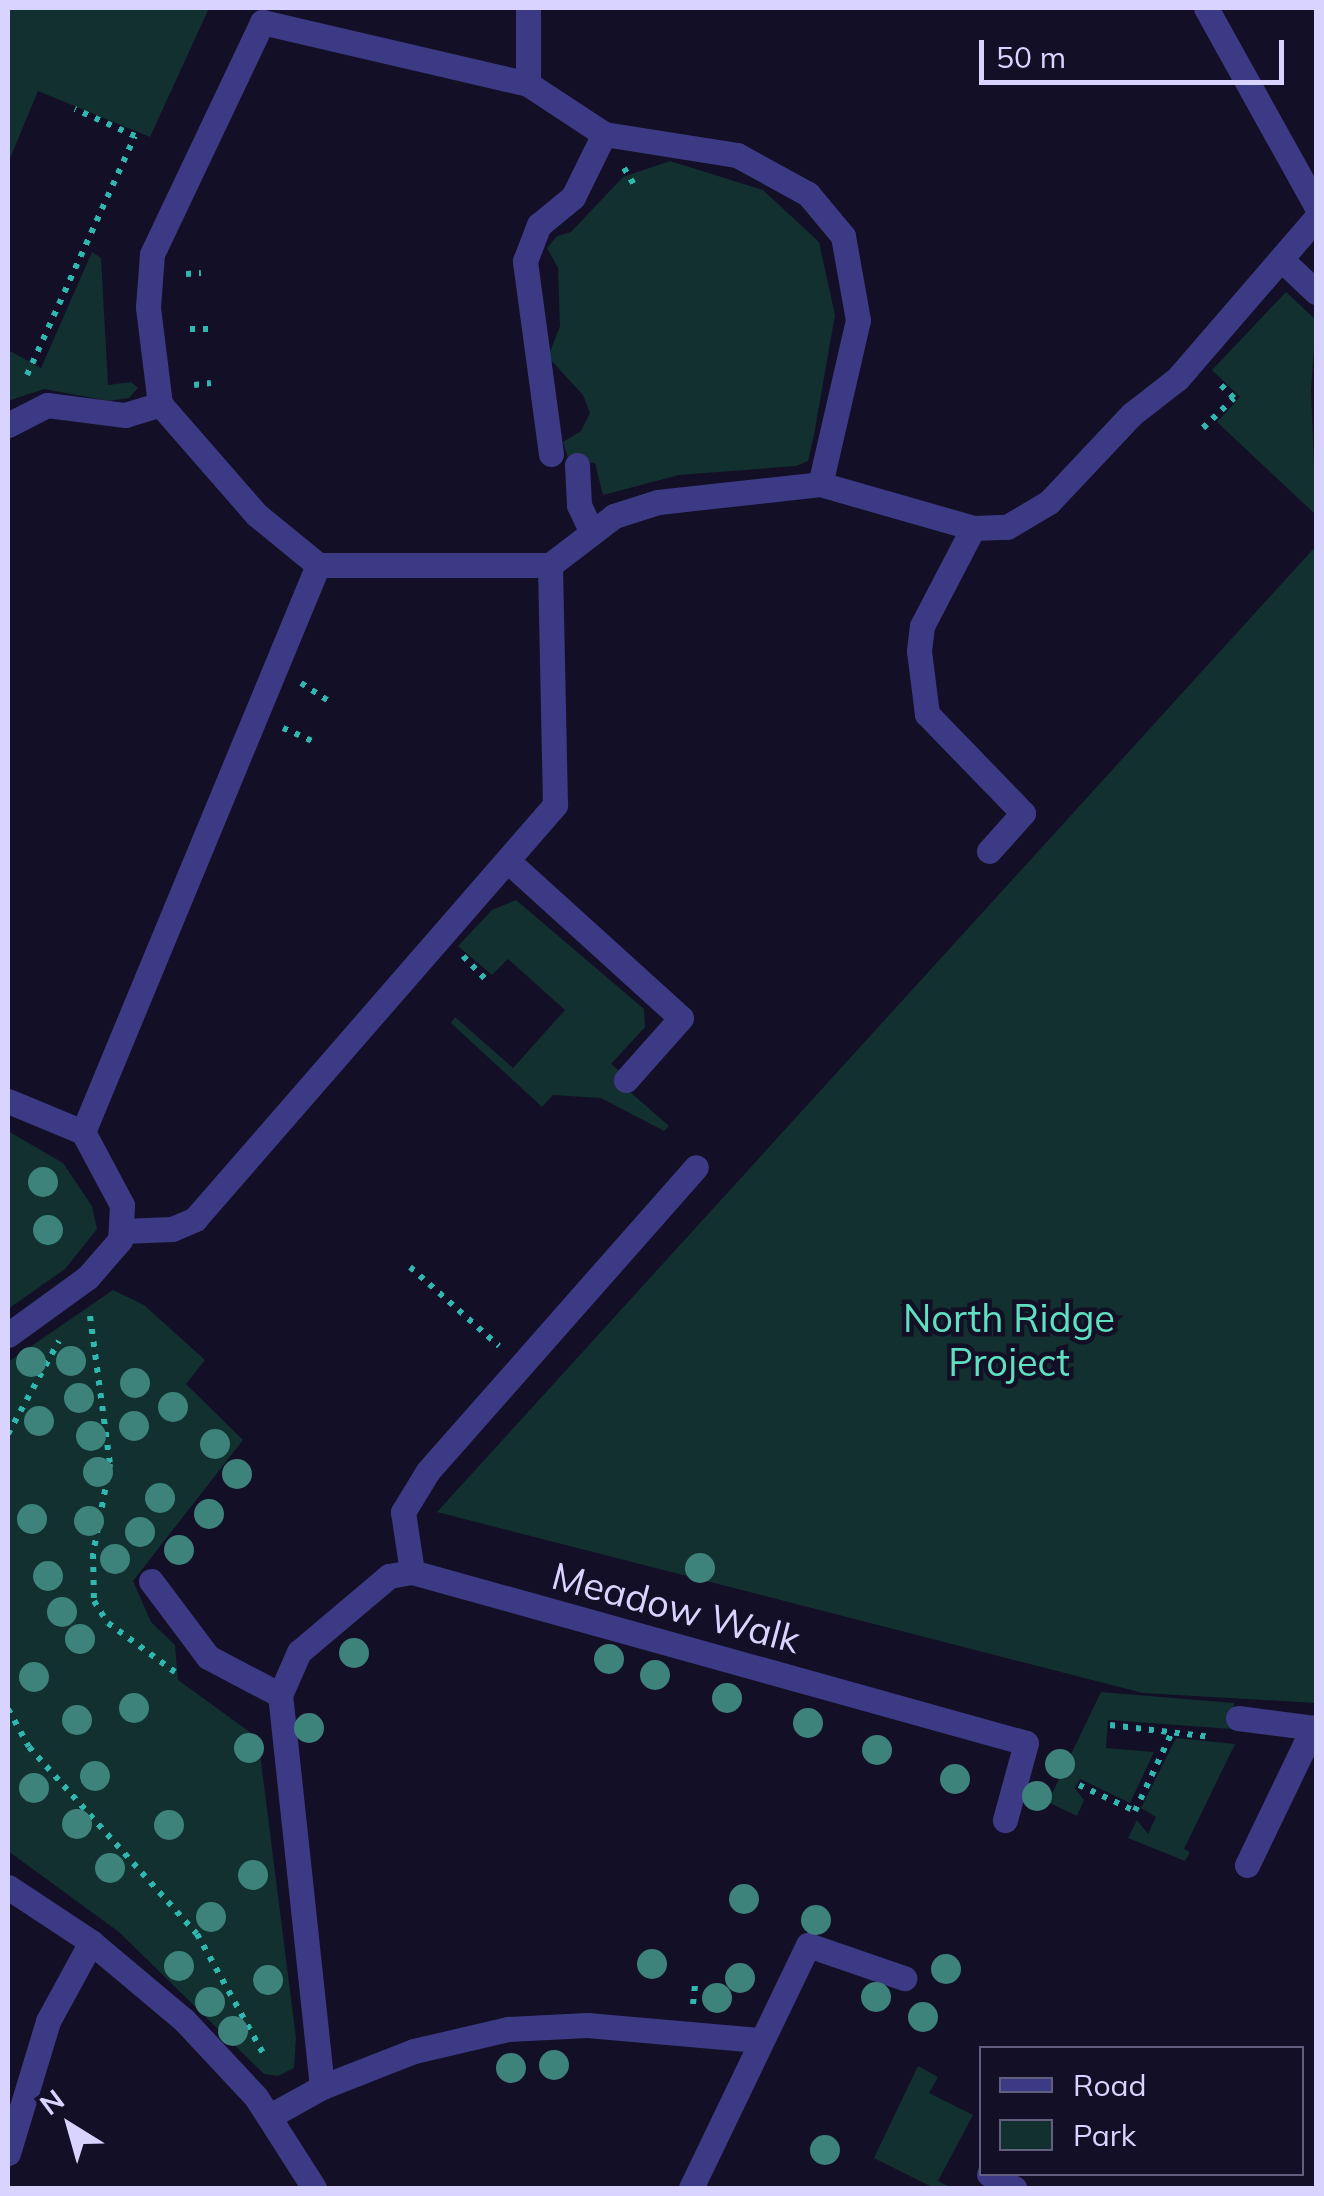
<!DOCTYPE html>
<style>
body{margin:0}
#map{position:relative;width:1324px;height:2196px;overflow:hidden;background:#130f26;font-family:Mulish,sans-serif}
div>[style]{position:absolute}
.green>*{inset:0;background:#12302f}
.path>*{height:6px;margin-top:-3px;transform-origin:0;background:repeating-linear-gradient(90deg,#2fb8b0 0 5px,transparent 0 13px)}
.minor>*{height:25px;margin:-12.5px;padding:0 12.5px;transform-origin:12.5px;border-radius:12.5px;background:#3d3a85}
.trees>*{width:30px;height:30px;margin:-15px;border-radius:50%;background:#3d827b}
span{translate:-50% -50%;white-space:nowrap;text-align:center;line-height:1.15;-webkit-text-stroke:9px #130f26;paint-order:stroke}
.park-label{font-size:38px;color:#5fe0c0}
.street-label{font-size:38px;color:#d9d4ff}
.frame{position:absolute;inset:0;border:10px solid #d9d4ff;pointer-events:none}
.legend{position:absolute;left:979px;top:2046px;width:325px;height:130px;box-sizing:border-box;background:#130f26;border:2px solid #625e7d;margin:0;padding:12px 18px;list-style:none;font-size:30px;color:#d9d4ff}
.legend li{display:flex;align-items:center;gap:20px;height:50px}
.legend b{width:50px;border:2px solid #625e7d}
.north{position:absolute;left:20px;top:2076px;width:100px;height:100px;-webkit-text-stroke:8px #130f26;paint-order:stroke;rotate:323deg;font-size:28px;font-weight:700;line-height:40px;text-align:center;color:#d9d4ff}
.north::after{content:'';display:block;margin:auto;width:35px;height:45px;background:#d9d4ff;clip-path:polygon(50% 0,100% 100%,50% 72%,0 100%)}
.scale{position:absolute;left:979px;top:40px;width:305px;height:45px;box-sizing:border-box;border:5px solid #d9d4ff;border-top:0;padding-left:12px;font-size:30px;line-height:35px;white-space:nowrap;color:#d9d4ff;-webkit-text-stroke:8px #130f26;paint-order:stroke}
</style>
<div id="map">
<div class="green">
<i style="clip-path:polygon(8px 8px,209px 8px,150px 137px,38px 91px,8px 163px)"></i>
<i style="clip-path:polygon(670px 161px,763px 190px,819px 242px,835px 315px,814px 435px,808px 461px,796px 466px,679px 475px,603px 495px,595px 463px,569px 461px,563px 442px,581px 431px,590px 413px,583px 395px,548px 357px,560px 326px,558px 268px,547px 248px,557px 236px,571px 232px,623px 177px)"></i>
<i style="clip-path:polygon(92px 252px,101px 258px,108px 385px,131px 382px,138px 388px,129px 398px,109px 401px,44px 389px,8px 401px,8px 350px,41px 368px)"></i>
<i style="clip-path:polygon(1286px 292px,1316px 320px,1311px 390px,1316px 515px,1217px 422px,1240px 397px,1212px 370px)"></i>
<i style="clip-path:polygon(1316px 546px,1316px 1703px,1143px 1693px,437px 1512px)"></i>
<i style="clip-path:polygon(516px 900px,644px 1009px,645px 1027px,611px 1064px,627px 1077px,621px 1084px,669px 1126px,664px 1131px,601px 1098px,553px 1095px,542px 1107px,451px 1023px,455px 1017px,513px 1068px,565px 1010px,508px 959px,492px 975px,458px 946px,492px 910px)"></i>
<i style="clip-path:polygon(8px 1131px,63px 1163px,92px 1206px,97px 1229px,65px 1269px,8px 1309px)"></i>
<i style="clip-path:polygon(113px 1290px,144px 1305px,205px 1360px,186px 1384px,243px 1440px,133px 1581px,151px 1622px,175px 1645px,178px 1680px,258px 1738px,296px 2038px,294px 2068px,278px 2076px,264px 2074px,119px 1932px,8px 1851px,8px 1362px)"></i>
<i style="clip-path:polygon(1101px 1692px,1234px 1703px,1232px 1729px,1108px 1720px,1106px 1748px,1154px 1752px,1130px 1803px,1080px 1779px,1075px 1788px,1084px 1800px,1077px 1816px,1048px 1802px)"></i>
<i style="clip-path:polygon(1176px 1738px,1235px 1744px,1184px 1849px,1190px 1852px,1185px 1861px,1128px 1838px,1137px 1820px,1148px 1834px,1156px 1817px,1141px 1808px)"></i>
<i style="clip-path:polygon(918px 2066px,938px 2077px,929px 2093px,973px 2115px,938px 2181px,952px 2188px,934px 2188px,874px 2158px)"></i>
</div>
<div class="path">
<i style="left:624px;top:168px;width:23px;rotate:59deg"></i>
<i style="left:186px;top:274px;width:15px;rotate:-4deg"></i>
<i style="left:190px;top:329px;width:18px"></i>
<i style="left:27px;top:375px;width:262px;rotate:-65.7deg"></i>
<i style="left:135px;top:136px;width:66px;rotate:-155.8deg"></i>
<i style="left:194px;top:385px;width:17px;rotate:-7deg"></i>
<i style="left:1203px;top:428px;width:43px;rotate:-44.1deg"></i>
<i style="left:1234px;top:398px;width:24px;rotate:-135deg"></i>
<i style="left:301px;top:683px;width:33px;rotate:33deg"></i>
<i style="left:283px;top:728px;width:32px;rotate:24deg"></i>
<i style="left:463px;top:956px;width:35px;rotate:46deg"></i>
<i style="left:410px;top:1267px;width:119px;rotate:41.6deg"></i>
<i style="left:90px;top:1316px;width:149px;rotate:82.3deg"></i>
<i style="left:110px;top:1464px;width:92px;rotate:100.7deg"></i>
<i style="left:93px;top:1554px;width:47px;rotate:88.8deg"></i>
<i style="left:94px;top:1601px;width:26px;rotate:58deg"></i>
<i style="left:108px;top:1623px;width:83px;rotate:36.2deg"></i>
<i style="left:8px;top:1434px;width:106px;rotate:-61.3deg"></i>
<i style="left:8px;top:1709px;width:43px;rotate:61.1deg"></i>
<i style="left:29px;top:1747px;width:251px;rotate:48.1deg"></i>
<i style="left:197px;top:1934px;width:138px;rotate:61deg"></i>
<i style="left:1110px;top:1725px;width:102px;rotate:6.8deg"></i>
<i style="left:1079px;top:1785px;width:62px;rotate:24.9deg"></i>
<i style="left:1135px;top:1811px;width:87px;rotate:-64.9deg"></i>
<i style="left:693px;top:2004px;width:19px;rotate:-84deg"></i>
</div>
<div class="minor">
<i style="left:1206px;top:8px;width:227px;rotate:60.9deg"></i>
<i style="left:528px;top:84px;width:76px;rotate:-90deg"></i>
<i style="left:1283px;top:261px;width:45px;rotate:43.2deg"></i>
<i style="left:160px;top:404px;width:98px;rotate:-97.1deg"></i>
<i style="left:148px;top:307px;width:53px;rotate:-85.7deg"></i>
<i style="left:152px;top:254px;width:257px;rotate:-64.6deg"></i>
<i style="left:262px;top:22px;width:273px;rotate:13.1deg"></i>
<i style="left:528px;top:84px;width:91px;rotate:33.3deg"></i>
<i style="left:604px;top:134px;width:135px;rotate:9deg"></i>
<i style="left:737px;top:155px;width:81px;rotate:28.8deg"></i>
<i style="left:808px;top:194px;width:55px;rotate:50.2deg"></i>
<i style="left:843px;top:236px;width:85px;rotate:79.9deg"></i>
<i style="left:858px;top:320px;width:168px;rotate:103deg"></i>
<i style="left:8px;top:425px;width:44px;rotate:-27.1deg"></i>
<i style="left:47px;top:405px;width:79px;rotate:7.3deg"></i>
<i style="left:125px;top:415px;width:37px;rotate:-17deg"></i>
<i style="left:160px;top:404px;width:147px;rotate:48.9deg"></i>
<i style="left:257px;top:515px;width:79px;rotate:39.3deg"></i>
<i style="left:318px;top:565px;width:614px;rotate:112.51deg"></i>
<i style="left:551px;top:454px;width:195px;rotate:-97.7deg"></i>
<i style="left:525px;top:261px;width:39px;rotate:-69deg"></i>
<i style="left:539px;top:225px;width:44px;rotate:-39.5deg"></i>
<i style="left:573px;top:197px;width:70px;rotate:-63.8deg"></i>
<i style="left:577px;top:465px;width:40px;rotate:87.1deg"></i>
<i style="left:579px;top:505px;width:29px;rotate:65deg"></i>
<i style="left:973px;top:528px;width:110px;rotate:117.5deg"></i>
<i style="left:922px;top:626px;width:25px;rotate:97deg"></i>
<i style="left:919px;top:651px;width:64px;rotate:82.8deg"></i>
<i style="left:927px;top:714px;width:138px;rotate:45.9deg"></i>
<i style="left:1023px;top:813px;width:51px;rotate:131.8deg"></i>
<i style="left:318px;top:565px;width:232px"></i>
<i style="left:550px;top:565px;width:81px;rotate:-37.4deg"></i>
<i style="left:614px;top:516px;width:46px;rotate:-17.7deg"></i>
<i style="left:658px;top:502px;width:163px;rotate:-6.3deg"></i>
<i style="left:820px;top:484px;width:159px;rotate:16deg"></i>
<i style="left:973px;top:528px;width:34px;rotate:-2deg"></i>
<i style="left:1007px;top:527px;width:49px;rotate:-30.8deg"></i>
<i style="left:1049px;top:502px;width:121px;rotate:-46.7deg"></i>
<i style="left:1132px;top:414px;width:58px;rotate:-38deg"></i>
<i style="left:1178px;top:378px;width:211px;rotate:-49.2deg"></i>
<i style="left:509px;top:862px;width:232px;rotate:42.2deg"></i>
<i style="left:681px;top:1018px;width:83px;rotate:131.6deg"></i>
<i style="left:8px;top:1101px;width:81px;rotate:22.5deg"></i>
<i style="left:83px;top:1132px;width:83px;rotate:61.9deg"></i>
<i style="left:122px;top:1205px;width:35px;rotate:93deg"></i>
<i style="left:120px;top:1240px;width:49px;rotate:130.9deg"></i>
<i style="left:88px;top:1277px;width:99px;rotate:144.1deg"></i>
<i style="left:121px;top:1231px;width:51px;rotate:-2.2deg"></i>
<i style="left:172px;top:1229px;width:25px;rotate:-23deg"></i>
<i style="left:195px;top:1219px;width:549px;rotate:-48.99deg"></i>
<i style="left:555px;top:805px;width:240px;rotate:-91.2deg"></i>
<i style="left:412px;top:1572px;width:61px;rotate:-98.5deg"></i>
<i style="left:403px;top:1512px;width:48px;rotate:-58.6deg"></i>
<i style="left:428px;top:1471px;width:405px;rotate:-48.6deg"></i>
<i style="left:151px;top:1581px;width:95px;rotate:53.1deg"></i>
<i style="left:208px;top:1657px;width:81px;rotate:27.8deg"></i>
<i style="left:1238px;top:1718px;width:79px;rotate:7.3deg"></i>
<i style="left:1247px;top:1865px;width:152px;rotate:-64.3deg"></i>
<i style="left:8px;top:1887px;width:100px;rotate:33.5deg"></i>
<i style="left:91px;top:1942px;width:121px;rotate:40deg"></i>
<i style="left:184px;top:2020px;width:105px;rotate:46.9deg"></i>
<i style="left:256px;top:2097px;width:108px;rotate:57.5deg"></i>
<i style="left:322px;top:2087px;width:394px;rotate:-96.1deg"></i>
<i style="left:280px;top:1695px;width:47px;rotate:-66.2deg"></i>
<i style="left:299px;top:1652px;width:118px;rotate:-40.2deg"></i>
<i style="left:389px;top:1576px;width:23px;rotate:-10deg"></i>
<i style="left:412px;top:1572px;width:637px;rotate:15.56deg"></i>
<i style="left:1026px;top:1743px;width:80px;rotate:105.3deg"></i>
<i style="left:270px;top:2116px;width:60px;rotate:-29.1deg"></i>
<i style="left:322px;top:2087px;width:99px;rotate:-21.4deg"></i>
<i style="left:414px;top:2051px;width:97px;rotate:-13.2deg"></i>
<i style="left:508px;top:2029px;width:79px;rotate:-2.9deg"></i>
<i style="left:587px;top:2025px;width:172px;rotate:5deg"></i>
<i style="left:8px;top:2153px;width:138px;rotate:-73.1deg"></i>
<i style="left:48px;top:2021px;width:90px;rotate:-61.4deg"></i>
<i style="left:989px;top:2174px;width:29px;rotate:29deg"></i>
<i style="left:691px;top:2188px;width:270px;rotate:-64.3deg"></i>
<i style="left:808px;top:1945px;width:102px;rotate:19deg"></i>
</div>
<div class="trees">
<i style="left:43px;top:1182px"></i>
<i style="left:48px;top:1230px"></i>
<i style="left:71px;top:1361px"></i>
<i style="left:31px;top:1362px"></i>
<i style="left:135px;top:1383px"></i>
<i style="left:79px;top:1398px"></i>
<i style="left:173px;top:1407px"></i>
<i style="left:39px;top:1421px"></i>
<i style="left:134px;top:1426px"></i>
<i style="left:91px;top:1436px"></i>
<i style="left:215px;top:1444px"></i>
<i style="left:98px;top:1472px"></i>
<i style="left:237px;top:1474px"></i>
<i style="left:160px;top:1498px"></i>
<i style="left:209px;top:1514px"></i>
<i style="left:32px;top:1519px"></i>
<i style="left:89px;top:1521px"></i>
<i style="left:140px;top:1532px"></i>
<i style="left:179px;top:1550px"></i>
<i style="left:115px;top:1559px"></i>
<i style="left:700px;top:1568px"></i>
<i style="left:48px;top:1576px"></i>
<i style="left:62px;top:1612px"></i>
<i style="left:80px;top:1639px"></i>
<i style="left:354px;top:1653px"></i>
<i style="left:609px;top:1659px"></i>
<i style="left:655px;top:1675px"></i>
<i style="left:34px;top:1677px"></i>
<i style="left:727px;top:1698px"></i>
<i style="left:134px;top:1708px"></i>
<i style="left:77px;top:1720px"></i>
<i style="left:808px;top:1723px"></i>
<i style="left:309px;top:1728px"></i>
<i style="left:249px;top:1748px"></i>
<i style="left:877px;top:1750px"></i>
<i style="left:1060px;top:1764px"></i>
<i style="left:95px;top:1776px"></i>
<i style="left:955px;top:1779px"></i>
<i style="left:34px;top:1788px"></i>
<i style="left:1037px;top:1796px"></i>
<i style="left:77px;top:1824px"></i>
<i style="left:169px;top:1825px"></i>
<i style="left:110px;top:1868px"></i>
<i style="left:253px;top:1875px"></i>
<i style="left:744px;top:1899px"></i>
<i style="left:211px;top:1917px"></i>
<i style="left:816px;top:1920px"></i>
<i style="left:652px;top:1964px"></i>
<i style="left:179px;top:1966px"></i>
<i style="left:946px;top:1969px"></i>
<i style="left:740px;top:1978px"></i>
<i style="left:268px;top:1980px"></i>
<i style="left:876px;top:1997px"></i>
<i style="left:717px;top:1998px"></i>
<i style="left:210px;top:2002px"></i>
<i style="left:923px;top:2017px"></i>
<i style="left:233px;top:2031px"></i>
<i style="left:554px;top:2065px"></i>
<i style="left:511px;top:2068px"></i>
<i style="left:825px;top:2150px"></i>
</div>
<div class="park-label">
<span style="left:1009px;top:1341px">North Ridge<br>Project</span>
</div>
<div class="street-label">
<span style="left:676px;top:1608px;rotate:15deg">Meadow Walk</span>
</div>
<div class="frame"></div>
<ul class="legend">
<li><b style="height:12px;background:#3d3a85"></b>Road</li>
<li><b style="height:28px;background:#12302f"></b>Park</li>
</ul>
<div class="north">N</div>
<div class="scale">50 m</div>
</div>
